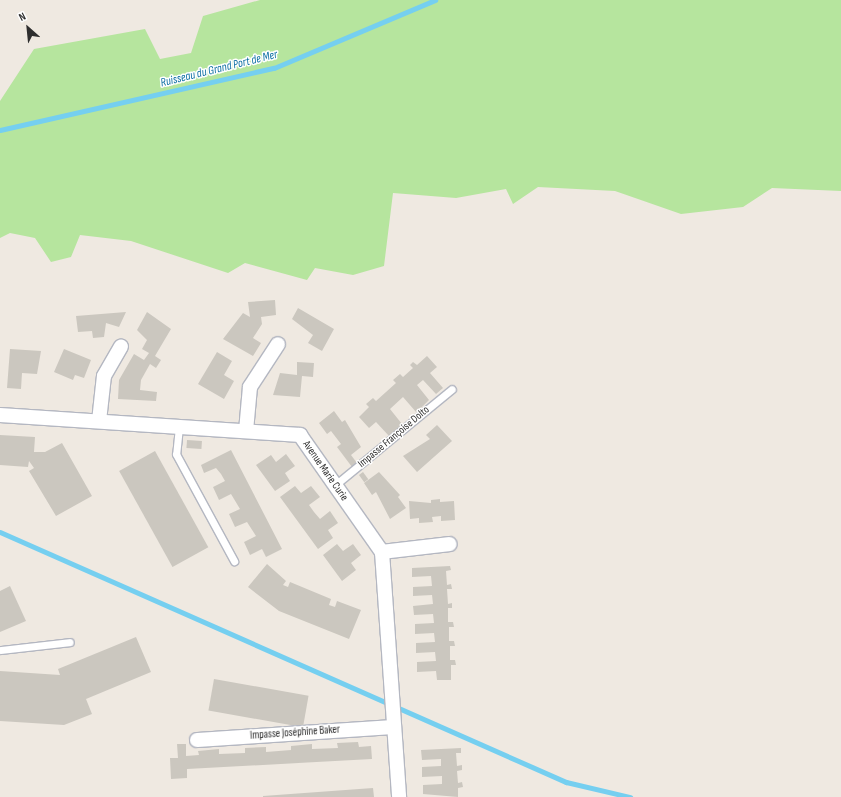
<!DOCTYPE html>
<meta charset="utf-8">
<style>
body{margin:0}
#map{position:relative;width:841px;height:797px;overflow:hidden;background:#efe9e1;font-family:"Sofia Sans Condensed",sans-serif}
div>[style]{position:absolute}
.green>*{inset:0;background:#b6e59e}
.stream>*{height:5px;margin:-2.5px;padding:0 2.5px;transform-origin:2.5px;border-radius:2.5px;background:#75cff0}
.building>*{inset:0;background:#cbc7bf;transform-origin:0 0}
.roads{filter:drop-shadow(1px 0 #b4b7c1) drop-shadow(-1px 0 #b4b7c1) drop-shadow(0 1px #b4b7c1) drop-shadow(0 -1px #b4b7c1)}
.service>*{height:7px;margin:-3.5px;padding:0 3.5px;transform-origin:3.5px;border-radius:3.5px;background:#fff}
.minor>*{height:14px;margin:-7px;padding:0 7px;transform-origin:7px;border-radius:7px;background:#fff}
span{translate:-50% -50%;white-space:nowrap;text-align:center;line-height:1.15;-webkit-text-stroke:3px #fff;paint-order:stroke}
.street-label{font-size:11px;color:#2e2e2e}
.water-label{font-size:12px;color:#0d6fa3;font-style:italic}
.north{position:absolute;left:8px;top:8px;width:40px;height:40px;-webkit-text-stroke:3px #fff;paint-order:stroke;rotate:333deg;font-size:11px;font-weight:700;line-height:16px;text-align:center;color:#2e2e2e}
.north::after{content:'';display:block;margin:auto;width:14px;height:18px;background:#2e2e2e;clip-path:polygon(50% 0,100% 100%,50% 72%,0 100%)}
</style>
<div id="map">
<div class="green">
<i style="clip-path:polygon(260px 0,841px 0,841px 191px,772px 188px,743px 207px,681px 214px,615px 191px,538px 187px,513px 204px,506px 189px,456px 198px,393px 193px,384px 266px,353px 275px,315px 268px,307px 280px,245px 263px,228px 273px,131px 241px,80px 235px,71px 257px,51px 262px,35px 238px,10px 233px,0 238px,0 101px,34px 49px,145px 29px,160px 59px,191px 53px,203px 16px)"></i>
</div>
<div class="stream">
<i style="left:0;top:130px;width:281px;rotate:-12.8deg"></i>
<i style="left:274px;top:68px;width:175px;rotate:-22.9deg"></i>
<i style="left:0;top:532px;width:619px;rotate:23.83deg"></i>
<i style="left:566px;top:782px;width:66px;rotate:13.2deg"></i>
</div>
<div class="building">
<i style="clip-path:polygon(275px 300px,276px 315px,261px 317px,262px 324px,253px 338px,261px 343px,253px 356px,223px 339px,243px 313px,250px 317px,248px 302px)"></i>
<i style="clip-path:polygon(298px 308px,334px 329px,322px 351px,308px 343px,313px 335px,292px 319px)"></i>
<i style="clip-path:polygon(126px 312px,119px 327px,106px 323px,104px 337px,93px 338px,92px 331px,78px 332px,76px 316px)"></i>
<i style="clip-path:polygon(147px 312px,171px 329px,155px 356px,161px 360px,156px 368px,150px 364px,141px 380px,140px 390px,157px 392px,156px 401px,118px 399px,119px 380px,134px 354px,144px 360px,149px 353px,142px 349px,147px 340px,137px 330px)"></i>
<i style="clip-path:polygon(10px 349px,41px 351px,37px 374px,22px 373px,21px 389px,7px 388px)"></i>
<i style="clip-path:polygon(64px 349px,91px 360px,84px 378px,75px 375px,73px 380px,54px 372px)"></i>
<i style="clip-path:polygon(217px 352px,232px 361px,224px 375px,234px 381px,224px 399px,198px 384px)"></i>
<i style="clip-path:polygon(427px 356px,437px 367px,430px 373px,443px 388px,436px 394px,423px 380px,417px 385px,429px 400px,423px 406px,416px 412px,403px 397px,390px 409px,402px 424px,396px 430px,389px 436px,376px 422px,369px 428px,359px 417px,369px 407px,366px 404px,373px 398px,376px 401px,396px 383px,393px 380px,400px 374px,403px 377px,413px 368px,410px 365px,413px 362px,417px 365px)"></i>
<i style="clip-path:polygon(297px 362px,314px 363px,313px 377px,302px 376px,300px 397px,273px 395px,280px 373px,297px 375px)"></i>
<i style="clip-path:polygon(334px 411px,342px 422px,345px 420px,361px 447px,351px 455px,357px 463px,352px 467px,337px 447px,341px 444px,331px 431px,327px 434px,319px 423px)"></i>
<i style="clip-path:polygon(437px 425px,452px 441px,417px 472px,403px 456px,430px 439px,426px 435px)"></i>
<i style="clip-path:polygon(0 435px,35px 437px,34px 452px,45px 452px,62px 443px,92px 496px,56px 516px,29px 471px,34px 468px,29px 461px,28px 467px,0 465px)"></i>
<i style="left:187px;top:440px;width:15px;height:8px;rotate:4deg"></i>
<i style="clip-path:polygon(231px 450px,282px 549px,266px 557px,262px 549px,250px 555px,244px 542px,256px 536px,247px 522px,235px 527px,229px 514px,240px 509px,231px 494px,219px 500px,213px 487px,225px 481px,221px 474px,216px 468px,204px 473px,201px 465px)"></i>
<i style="left:155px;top:451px;width:110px;height:41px;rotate:61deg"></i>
<i style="clip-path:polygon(286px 454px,295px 466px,285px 473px,290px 481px,275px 491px,256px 465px,271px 455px,276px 462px)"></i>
<i style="left:363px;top:472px;width:9px;height:5px;rotate:54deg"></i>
<i style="clip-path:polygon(379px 472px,400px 495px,398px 497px,406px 508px,390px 519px,376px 492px,372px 495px,364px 483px)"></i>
<i style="clip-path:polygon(295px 486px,301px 493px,311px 486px,320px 497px,309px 505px,314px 512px,320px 519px,330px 511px,338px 523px,328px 530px,333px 538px,318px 549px,280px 497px)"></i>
<i style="clip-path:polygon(440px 499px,440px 502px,454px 501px,455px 520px,441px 521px,441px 516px,432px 517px,433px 522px,419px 523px,419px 518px,410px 519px,409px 501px,431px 503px,431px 500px)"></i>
<i style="clip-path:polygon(337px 544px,343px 551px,353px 544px,361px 555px,351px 563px,356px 570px,342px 581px,323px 555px)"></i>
<i style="clip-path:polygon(267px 564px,286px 581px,283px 585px,288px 587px,290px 582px,331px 599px,329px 605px,335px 607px,337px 601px,361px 610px,349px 639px,279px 611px,248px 587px)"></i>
<i style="clip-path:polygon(450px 566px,451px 570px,446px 571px,447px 585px,451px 584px,452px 589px,447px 589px,448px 604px,452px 603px,452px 608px,448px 608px,448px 622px,453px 622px,454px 627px,449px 627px,449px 641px,454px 641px,455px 646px,450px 646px,450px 660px,455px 660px,456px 665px,451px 665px,451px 680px,437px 680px,436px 671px,417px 672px,417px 662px,436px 661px,435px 652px,416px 653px,416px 643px,435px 642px,434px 633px,415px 634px,415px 624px,434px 623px,433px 614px,414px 615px,413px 606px,433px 604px,432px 595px,413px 596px,413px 587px,432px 586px,431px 576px,412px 577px,412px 568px)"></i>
<i style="clip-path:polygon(10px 586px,26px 621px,0 632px,0 591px)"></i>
<i style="clip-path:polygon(136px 637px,151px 672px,86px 699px,92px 714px,64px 725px,0 721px,0 671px,60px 675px,58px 669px)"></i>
<i style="left:214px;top:679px;width:96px;height:32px;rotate:10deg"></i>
<i style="clip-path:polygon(358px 742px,359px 747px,371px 746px,372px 759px,187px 769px,187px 778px,171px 779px,170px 758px,178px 758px,177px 744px,186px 744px,186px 756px,199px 755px,198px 751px,219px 749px,219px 754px,245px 753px,245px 748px,266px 747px,266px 752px,291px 750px,291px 746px,312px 744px,312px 749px,338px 748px,337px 743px)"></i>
<i style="clip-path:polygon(461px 748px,461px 753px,456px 753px,457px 766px,462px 765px,462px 770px,457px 771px,458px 783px,462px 782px,463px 787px,458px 788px,458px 797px,423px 794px,423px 785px,442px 784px,442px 776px,422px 777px,422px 767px,441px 766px,441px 759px,422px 760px,421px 750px)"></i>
<i style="clip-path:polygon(373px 788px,374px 797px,263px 797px,263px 796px)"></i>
</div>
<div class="roads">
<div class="service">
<i style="left:179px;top:427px;width:27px;rotate:96deg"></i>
<i style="left:176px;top:454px;width:122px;rotate:61.5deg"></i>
<i style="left:335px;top:485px;width:151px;rotate:-39.4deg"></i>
<i style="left:0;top:650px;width:70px;rotate:-6.5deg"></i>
</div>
<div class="minor">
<i style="left:0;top:415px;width:301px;rotate:3.8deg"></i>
<i style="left:300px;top:435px;width:143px;rotate:55deg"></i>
<i style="left:382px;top:552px;width:246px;rotate:86deg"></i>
<i style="left:99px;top:421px;width:45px;rotate:-83.7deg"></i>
<i style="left:104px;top:376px;width:34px;rotate:-60deg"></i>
<i style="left:246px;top:431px;width:44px;rotate:-84.8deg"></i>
<i style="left:250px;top:387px;width:51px;rotate:-56.9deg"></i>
<i style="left:382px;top:552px;width:68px;rotate:-6.7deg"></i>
<i style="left:197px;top:740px;width:197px;rotate:-3.8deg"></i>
</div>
</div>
<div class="street-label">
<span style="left:394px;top:437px;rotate:-40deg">Impasse Françoise Dolto</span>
<span style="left:325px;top:471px;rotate:55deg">Avenue Marie Curie</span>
<span style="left:295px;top:733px;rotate:-4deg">Impasse Joséphine Baker</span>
</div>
<div class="water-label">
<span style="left:219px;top:69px;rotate:-14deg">Ruisseau du Grand Port de Mer</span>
</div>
<div class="north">N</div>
</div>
